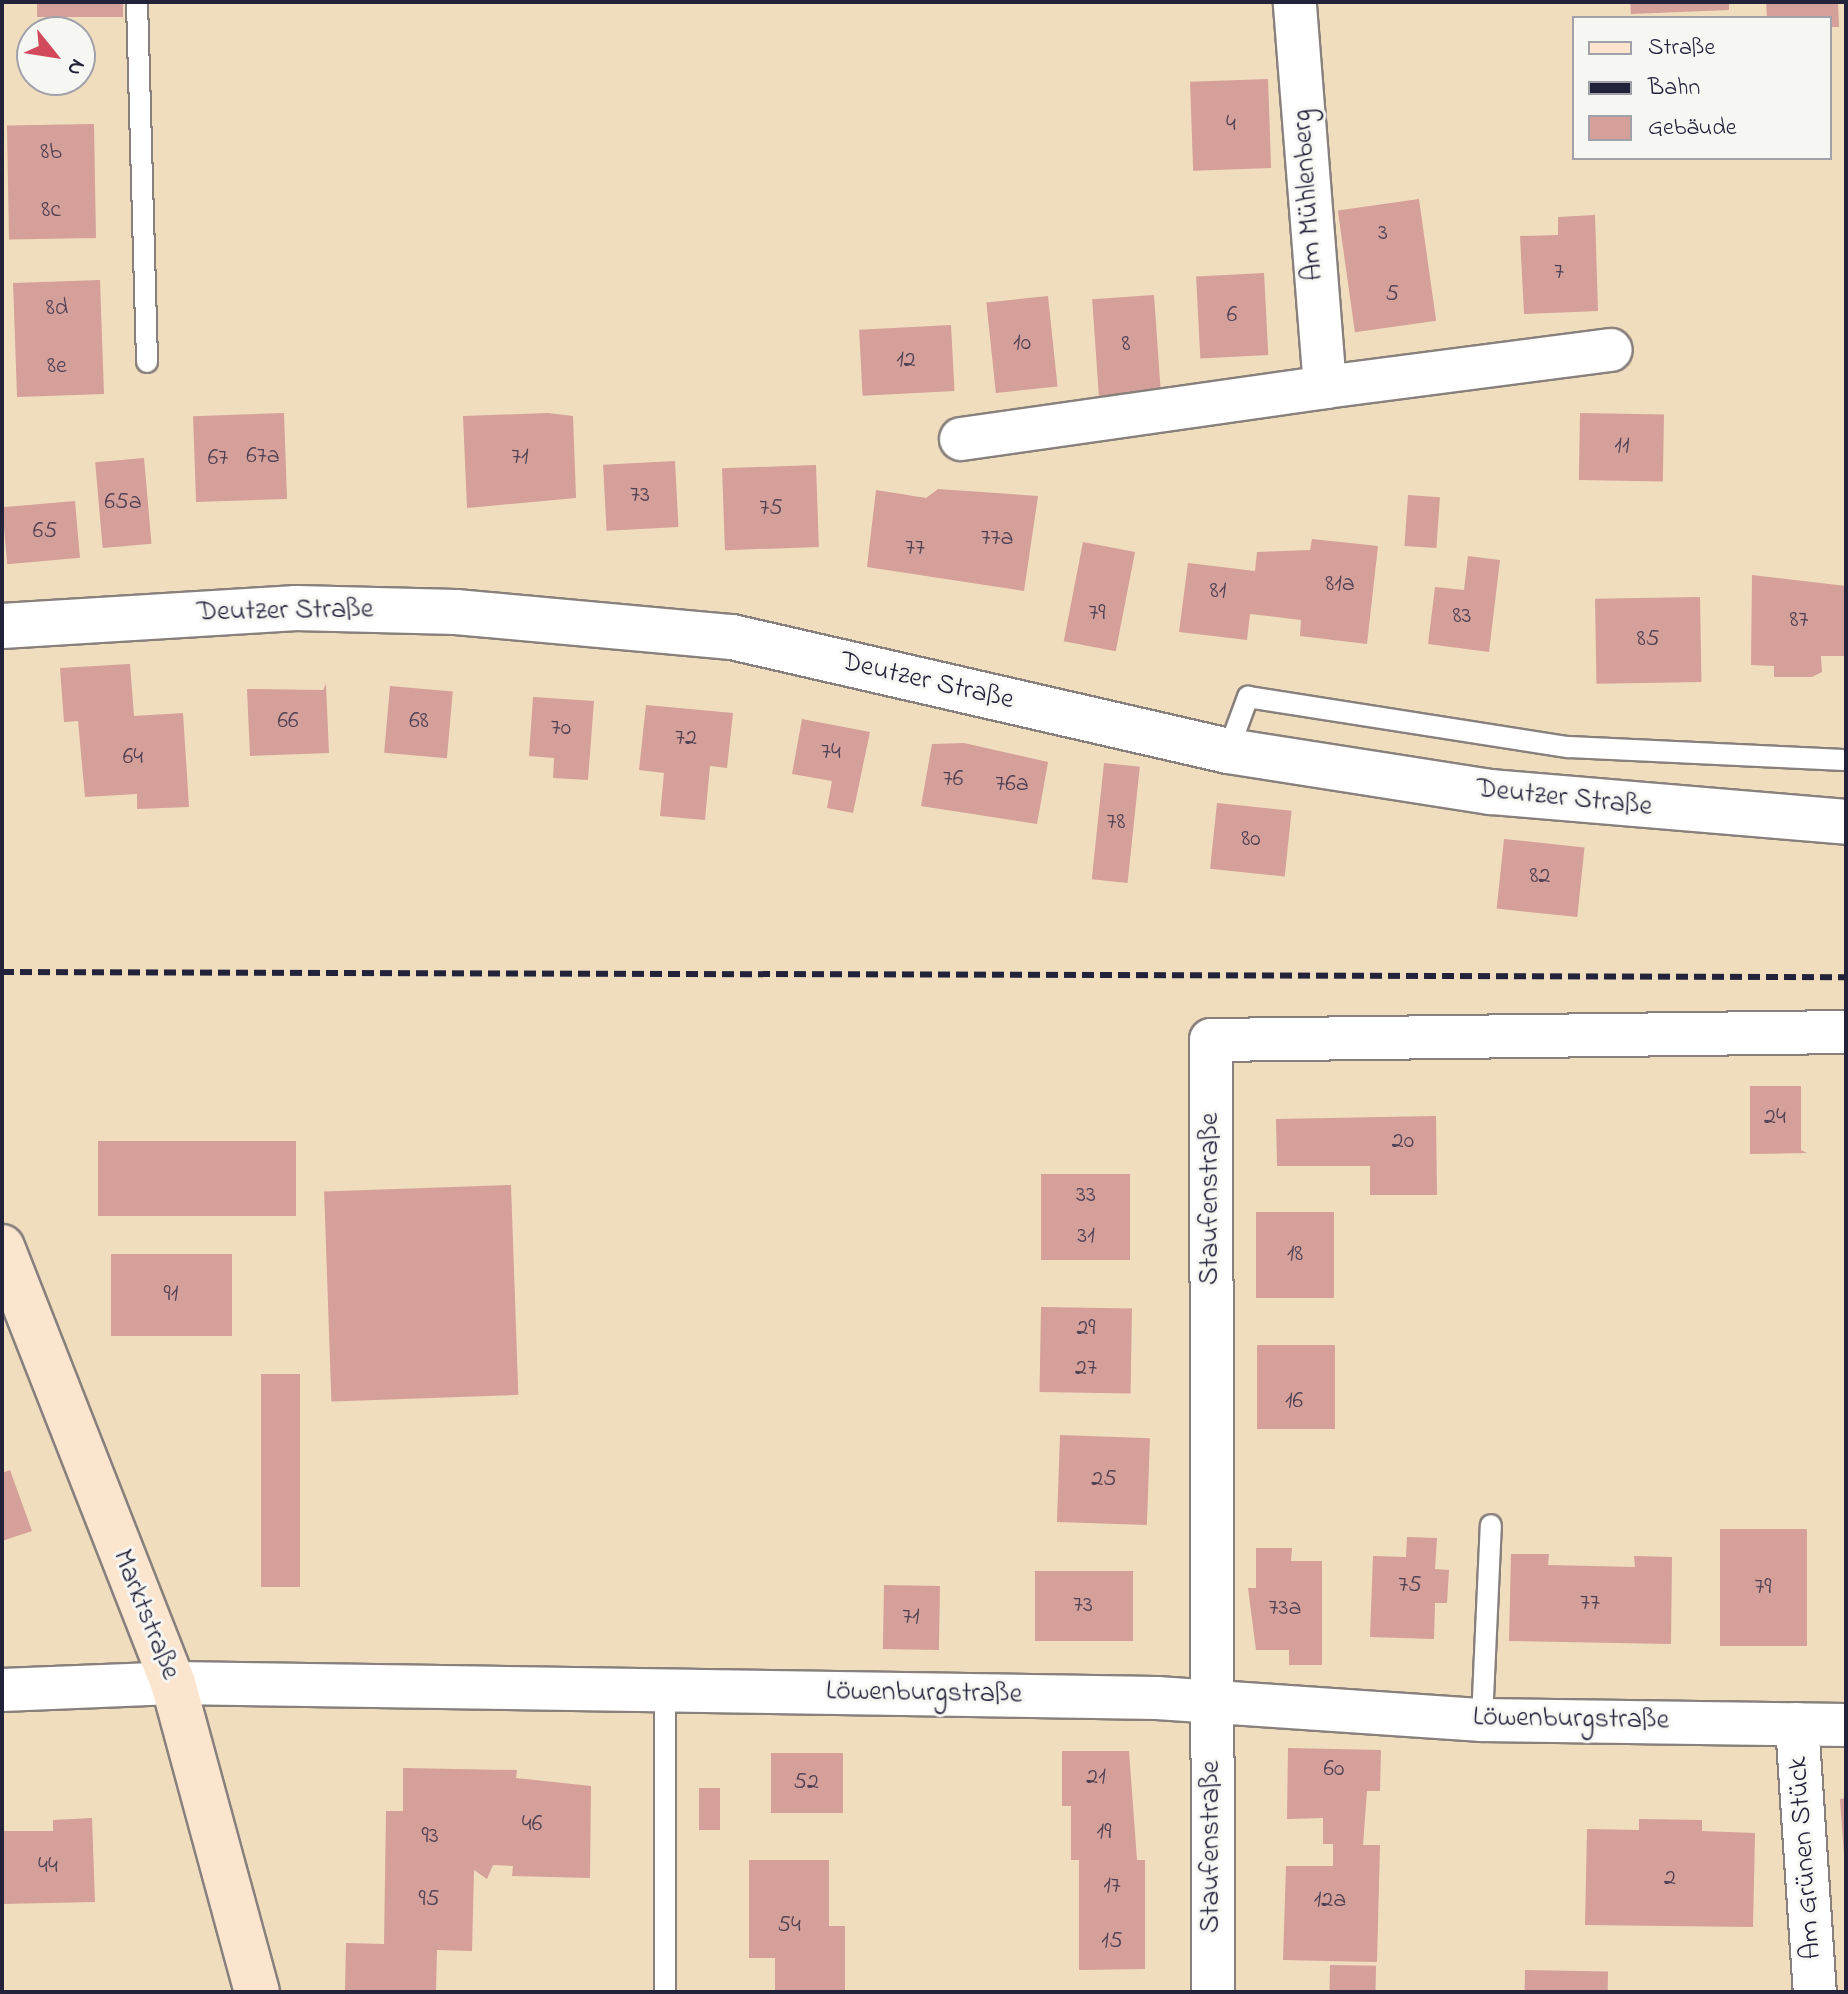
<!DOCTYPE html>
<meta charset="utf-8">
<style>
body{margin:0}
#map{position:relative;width:1848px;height:1994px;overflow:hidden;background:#efddbd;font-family:"Indie Flower",sans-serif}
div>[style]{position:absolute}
.building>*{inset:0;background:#d59f9a;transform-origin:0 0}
.roads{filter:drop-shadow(2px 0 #88807c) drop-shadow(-2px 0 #88807c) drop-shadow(0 2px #88807c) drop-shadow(0 -2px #88807c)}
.service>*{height:20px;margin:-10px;padding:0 10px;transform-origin:10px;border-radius:10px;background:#fff}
.minor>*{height:42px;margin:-21px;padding:0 21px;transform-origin:21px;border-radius:21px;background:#fff}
.tertiary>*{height:44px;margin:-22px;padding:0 22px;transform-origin:22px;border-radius:22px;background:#fff}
.secondary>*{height:44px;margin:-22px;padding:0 22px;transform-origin:22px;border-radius:22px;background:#fbe5cf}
.rail>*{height:6px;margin-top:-3px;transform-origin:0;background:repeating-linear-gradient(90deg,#22223b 0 12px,transparent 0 18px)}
span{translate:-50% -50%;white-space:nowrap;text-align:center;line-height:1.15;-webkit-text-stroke:6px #f6f6f2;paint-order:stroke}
.number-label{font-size:24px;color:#4f4153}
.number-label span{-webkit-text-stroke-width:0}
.street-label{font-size:28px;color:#22223b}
.frame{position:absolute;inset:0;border:4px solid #22223b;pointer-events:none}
.legend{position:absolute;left:1572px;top:16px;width:260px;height:144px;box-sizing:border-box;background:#f6f6f2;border:2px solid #a1a1a9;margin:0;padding:10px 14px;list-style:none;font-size:24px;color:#22223b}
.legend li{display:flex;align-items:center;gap:16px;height:40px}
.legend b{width:40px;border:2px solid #a1a1a9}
.north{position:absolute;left:16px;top:16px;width:80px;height:80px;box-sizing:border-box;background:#f6f6f2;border:2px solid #a1a1a9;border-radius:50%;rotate:120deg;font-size:22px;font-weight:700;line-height:32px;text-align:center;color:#22223b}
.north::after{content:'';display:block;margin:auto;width:28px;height:36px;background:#d1495b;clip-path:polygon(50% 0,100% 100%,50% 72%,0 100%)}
</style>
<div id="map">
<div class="building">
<i style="left:37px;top:2px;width:86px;height:15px"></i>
<i style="clip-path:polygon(1630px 2px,1729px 2px,1729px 10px,1631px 14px)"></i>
<i style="clip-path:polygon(1766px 2px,1838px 2px,1839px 27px,1830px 27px,1830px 18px,1767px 18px)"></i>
<i style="left:1268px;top:79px;width:89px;height:78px;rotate:88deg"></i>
<i style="left:94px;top:124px;width:114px;height:87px;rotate:89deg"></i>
<i style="left:1419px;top:199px;width:123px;height:82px;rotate:82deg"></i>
<i style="clip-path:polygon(1595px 215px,1598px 311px,1524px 314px,1520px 236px,1558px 235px,1558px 217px)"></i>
<i style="left:1264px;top:273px;width:82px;height:68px;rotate:87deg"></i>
<i style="left:100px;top:280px;width:114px;height:87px;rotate:88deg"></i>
<i style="left:1154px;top:295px;width:97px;height:62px;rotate:86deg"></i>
<i style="left:1048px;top:296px;width:91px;height:62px;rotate:84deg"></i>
<i style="left:951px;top:325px;width:66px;height:92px;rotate:87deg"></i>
<i style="left:284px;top:413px;width:86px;height:91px;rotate:88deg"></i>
<i style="clip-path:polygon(548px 413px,573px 416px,576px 498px,467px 508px,463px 416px)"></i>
<i style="left:1580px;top:413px;width:84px;height:67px;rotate:1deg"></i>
<i style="left:144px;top:458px;width:86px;height:49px;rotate:85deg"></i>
<i style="left:675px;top:461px;width:66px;height:72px;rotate:87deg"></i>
<i style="left:816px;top:465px;width:82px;height:94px;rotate:88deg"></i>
<i style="clip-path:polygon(938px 489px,1038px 496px,1024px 591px,867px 567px,876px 490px,926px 498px)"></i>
<i style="left:1408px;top:495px;width:32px;height:51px;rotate:4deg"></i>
<i style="left:75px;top:501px;width:57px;height:73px;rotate:85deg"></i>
<i style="clip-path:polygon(1312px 539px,1378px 546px,1367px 644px,1300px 636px,1301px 620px,1250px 614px,1247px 640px,1179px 632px,1188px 563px,1255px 571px,1257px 552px,1310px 550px)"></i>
<i style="left:1083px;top:542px;width:53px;height:101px;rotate:11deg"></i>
<i style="clip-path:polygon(1468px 556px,1500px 560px,1489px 652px,1428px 644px,1435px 587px,1464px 590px)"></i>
<i style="clip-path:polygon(1752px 575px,1846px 586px,1846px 656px,1821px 656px,1822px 672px,1812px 677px,1774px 677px,1774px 666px,1751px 665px)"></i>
<i style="left:1700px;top:597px;width:85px;height:105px;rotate:89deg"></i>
<i style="clip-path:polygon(130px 664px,134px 716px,183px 713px,189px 807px,137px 809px,137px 794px,85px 797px,78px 721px,64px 722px,60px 668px)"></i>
<i style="clip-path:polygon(326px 684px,329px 753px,250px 756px,247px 689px,323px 690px)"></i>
<i style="left:390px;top:686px;width:63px;height:67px;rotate:5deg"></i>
<i style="clip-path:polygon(533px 697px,594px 701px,588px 780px,553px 778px,554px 758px,529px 756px)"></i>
<i style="clip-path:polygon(646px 705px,733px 713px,727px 768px,710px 766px,705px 820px,660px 816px,664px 773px,639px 770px)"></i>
<i style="clip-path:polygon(802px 719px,870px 732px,853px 813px,827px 808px,832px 781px,792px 774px)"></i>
<i style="clip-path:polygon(964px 743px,1048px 762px,1037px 824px,921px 806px,932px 744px)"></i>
<i style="left:1104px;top:763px;width:36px;height:117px;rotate:6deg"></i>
<i style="left:1217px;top:803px;width:75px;height:66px;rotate:6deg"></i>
<i style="left:1504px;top:839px;width:81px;height:70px;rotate:6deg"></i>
<i style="clip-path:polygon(1750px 1086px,1801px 1086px,1801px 1150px,1807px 1153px,1750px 1154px)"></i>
<i style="clip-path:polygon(1436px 1116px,1437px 1195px,1370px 1195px,1370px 1166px,1277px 1166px,1276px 1119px)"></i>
<i style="left:296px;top:1141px;width:75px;height:198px;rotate:90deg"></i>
<i style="left:1041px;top:1174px;width:89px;height:86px"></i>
<i style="left:511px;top:1185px;width:210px;height:187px;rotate:88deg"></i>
<i style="left:1256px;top:1212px;width:78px;height:86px"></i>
<i style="left:111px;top:1254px;width:121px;height:82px"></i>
<i style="left:1041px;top:1307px;width:91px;height:85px;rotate:1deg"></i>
<i style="left:1257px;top:1345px;width:78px;height:84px"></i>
<i style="left:261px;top:1374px;width:39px;height:213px"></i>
<i style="left:1060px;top:1435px;width:90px;height:87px;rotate:2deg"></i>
<i style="clip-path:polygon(10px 1470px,32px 1531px,2px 1541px,2px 1473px)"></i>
<i style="left:1720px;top:1529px;width:87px;height:117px"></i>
<i style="clip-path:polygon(1407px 1537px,1437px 1538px,1435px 1569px,1449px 1570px,1447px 1603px,1435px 1603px,1434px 1639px,1370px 1637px,1373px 1556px,1406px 1557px)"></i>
<i style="clip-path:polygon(1256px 1548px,1292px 1548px,1291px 1561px,1322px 1561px,1322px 1665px,1289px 1665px,1289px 1650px,1256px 1650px,1248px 1588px,1256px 1588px)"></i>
<i style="clip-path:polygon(1511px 1554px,1549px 1554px,1548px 1565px,1635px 1567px,1634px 1556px,1672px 1557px,1671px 1644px,1509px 1641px)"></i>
<i style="left:1035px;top:1571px;width:98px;height:70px"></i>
<i style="left:884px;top:1585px;width:56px;height:64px;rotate:1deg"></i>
<i style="clip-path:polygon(1288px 1748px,1381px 1750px,1380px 1791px,1367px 1791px,1363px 1845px,1380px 1845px,1377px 1962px,1283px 1960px,1286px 1866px,1333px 1866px,1333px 1844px,1323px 1844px,1323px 1818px,1287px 1819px)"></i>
<i style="clip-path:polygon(1062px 1751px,1129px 1751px,1137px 1860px,1145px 1860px,1145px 1969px,1079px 1970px,1079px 1860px,1071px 1860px,1071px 1806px,1062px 1806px)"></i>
<i style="left:771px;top:1753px;width:72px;height:60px"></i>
<i style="clip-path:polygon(403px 1768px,517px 1770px,516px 1778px,591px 1786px,590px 1878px,512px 1876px,513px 1866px,493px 1865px,487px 1879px,474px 1870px,472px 1951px,437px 1950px,436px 1992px,345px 1992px,346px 1943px,384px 1944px,386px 1811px,403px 1811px)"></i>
<i style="left:720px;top:1788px;width:42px;height:21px;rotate:90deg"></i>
<i style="clip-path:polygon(1846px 1798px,1846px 1854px,1844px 1854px,1840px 1799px)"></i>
<i style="clip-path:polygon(92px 1818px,95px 1902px,2px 1904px,2px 1831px,53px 1831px,53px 1820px)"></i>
<i style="clip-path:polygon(1639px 1819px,1702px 1820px,1702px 1831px,1755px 1833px,1753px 1927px,1585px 1925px,1587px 1829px,1639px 1830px)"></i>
<i style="clip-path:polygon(749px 1860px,829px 1860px,829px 1926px,845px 1926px,845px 1992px,775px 1992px,775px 1958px,749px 1958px)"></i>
<i style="left:1330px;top:1965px;width:46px;height:27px;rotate:1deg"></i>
<i style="left:1525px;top:1970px;width:83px;height:22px;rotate:1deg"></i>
</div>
<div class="roads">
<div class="service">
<i style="left:137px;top:2px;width:360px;rotate:88.4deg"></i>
<i style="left:1228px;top:751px;width:58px;rotate:-69.7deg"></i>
<i style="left:1248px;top:697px;width:325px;rotate:8.9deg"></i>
<i style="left:1569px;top:747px;width:277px;rotate:2.7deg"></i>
<i style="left:1482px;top:1720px;width:195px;rotate:-87.4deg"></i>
<i style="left:665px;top:1992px;width:302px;rotate:-90deg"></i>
</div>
<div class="minor">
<i style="left:1325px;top:387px;width:288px;rotate:-7.4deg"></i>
<i style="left:961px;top:439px;width:368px;rotate:-8.1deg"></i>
<i style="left:1325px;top:387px;width:386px;rotate:-94.5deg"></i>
<i style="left:2px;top:1690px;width:171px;rotate:-2.3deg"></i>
<i style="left:173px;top:1683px;width:984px;rotate:0.87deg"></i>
<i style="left:1157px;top:1698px;width:326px;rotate:3.9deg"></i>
<i style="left:1482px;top:1720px;width:364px;rotate:0.8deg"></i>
<i style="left:1797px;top:1724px;width:269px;rotate:86.2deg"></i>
<i style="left:1213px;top:1992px;width:952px;rotate:-90.12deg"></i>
<i style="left:1211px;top:1040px;width:635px;rotate:-0.72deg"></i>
</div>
<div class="tertiary">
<i style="left:2px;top:626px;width:295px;rotate:-3.5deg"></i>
<i style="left:296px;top:608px;width:160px;rotate:1.4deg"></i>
<i style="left:456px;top:612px;width:277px;rotate:5.2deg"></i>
<i style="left:732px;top:637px;width:509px;rotate:12.94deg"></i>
<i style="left:1228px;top:751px;width:266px;rotate:8.9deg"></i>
<i style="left:1491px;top:792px;width:356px;rotate:4.8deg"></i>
</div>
<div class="secondary">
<i style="left:2px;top:1247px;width:468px;rotate:68.6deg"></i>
<i style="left:173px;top:1683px;width:320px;rotate:74.8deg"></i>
</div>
</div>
<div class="rail">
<i style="left:2px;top:972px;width:1844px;rotate:0.16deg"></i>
</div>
<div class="number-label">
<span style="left:1231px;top:125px">4</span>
<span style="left:51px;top:153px">8b</span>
<span style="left:51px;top:211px">8c</span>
<span style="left:1383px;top:234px">3</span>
<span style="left:1559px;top:273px">7</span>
<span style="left:1392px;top:295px">5</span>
<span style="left:57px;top:309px">8d</span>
<span style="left:1232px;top:316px">6</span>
<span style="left:1022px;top:344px">10</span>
<span style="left:1126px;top:345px">8</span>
<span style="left:906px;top:361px">12</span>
<span style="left:57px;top:367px">8e</span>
<span style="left:1622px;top:447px">11</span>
<span style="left:263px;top:457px">67a</span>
<span style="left:520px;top:458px">71</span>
<span style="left:218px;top:459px">67</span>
<span style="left:640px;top:496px">73</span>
<span style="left:123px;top:503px">65a</span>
<span style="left:771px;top:509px">75</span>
<span style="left:45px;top:532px">65</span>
<span style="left:997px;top:539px">77a</span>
<span style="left:915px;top:549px">77</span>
<span style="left:1340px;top:585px">81a</span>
<span style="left:1218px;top:592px">81</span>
<span style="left:1097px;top:614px">79</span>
<span style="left:1462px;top:617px">83</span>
<span style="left:1799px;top:621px">87</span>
<span style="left:1648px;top:640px">85</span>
<span style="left:288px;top:722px">66</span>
<span style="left:419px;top:722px">68</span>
<span style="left:561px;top:729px">70</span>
<span style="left:686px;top:739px">72</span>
<span style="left:831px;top:753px">74</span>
<span style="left:133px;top:758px">64</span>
<span style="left:953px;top:780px">76</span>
<span style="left:1012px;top:785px">76a</span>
<span style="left:1116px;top:823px">78</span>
<span style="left:1251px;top:840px">80</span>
<span style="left:1540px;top:877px">82</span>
<span style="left:1775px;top:1118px">24</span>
<span style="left:1403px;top:1142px">20</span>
<span style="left:1086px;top:1196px">33</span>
<span style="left:1086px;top:1237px">31</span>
<span style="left:1295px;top:1255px">18</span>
<span style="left:171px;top:1295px">91</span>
<span style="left:1086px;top:1329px">29</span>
<span style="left:1086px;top:1369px">27</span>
<span style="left:1294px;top:1402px">16</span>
<span style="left:1104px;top:1480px">25</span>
<span style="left:1410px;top:1586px">75</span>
<span style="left:1763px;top:1588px">79</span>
<span style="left:1590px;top:1604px">77</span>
<span style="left:1083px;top:1606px">73</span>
<span style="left:1285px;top:1609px">73a</span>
<span style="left:911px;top:1618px">71</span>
<span style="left:1334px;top:1770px">60</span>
<span style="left:1096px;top:1778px">21</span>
<span style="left:806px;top:1783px">52</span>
<span style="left:532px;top:1825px">46</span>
<span style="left:1104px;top:1833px">19</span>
<span style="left:430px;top:1837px">93</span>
<span style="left:48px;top:1867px">44</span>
<span style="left:1670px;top:1879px">2</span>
<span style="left:1112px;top:1887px">17</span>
<span style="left:429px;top:1900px">95</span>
<span style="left:1330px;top:1901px">12a</span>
<span style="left:789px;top:1926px">54</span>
<span style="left:1112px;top:1942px">15</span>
</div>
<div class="street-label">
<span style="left:1309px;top:195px;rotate:-94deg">Am Mühlenberg</span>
<span style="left:285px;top:612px;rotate:-1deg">Deutzer Straße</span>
<span style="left:927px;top:682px;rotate:13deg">Deutzer Straße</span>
<span style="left:1564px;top:799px;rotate:6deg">Deutzer Straße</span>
<span style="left:1211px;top:1199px;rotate:-90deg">Staufenstraße</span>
<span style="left:145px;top:1615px;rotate:68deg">Marktstraße</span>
<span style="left:924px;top:1694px;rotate:1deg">Löwenburgstraße</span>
<span style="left:1571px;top:1720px;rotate:1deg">Löwenburgstraße</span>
<span style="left:1212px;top:1847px;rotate:-90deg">Staufenstraße</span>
<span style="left:1806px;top:1858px;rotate:-94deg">Am Grünen Stück</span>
</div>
<div class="frame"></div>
<ul class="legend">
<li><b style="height:10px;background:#fbe5cf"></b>Straße</li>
<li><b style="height:10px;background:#22223b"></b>Bahn</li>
<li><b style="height:22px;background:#d59f9a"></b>Gebäude</li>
</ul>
<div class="north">N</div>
</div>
